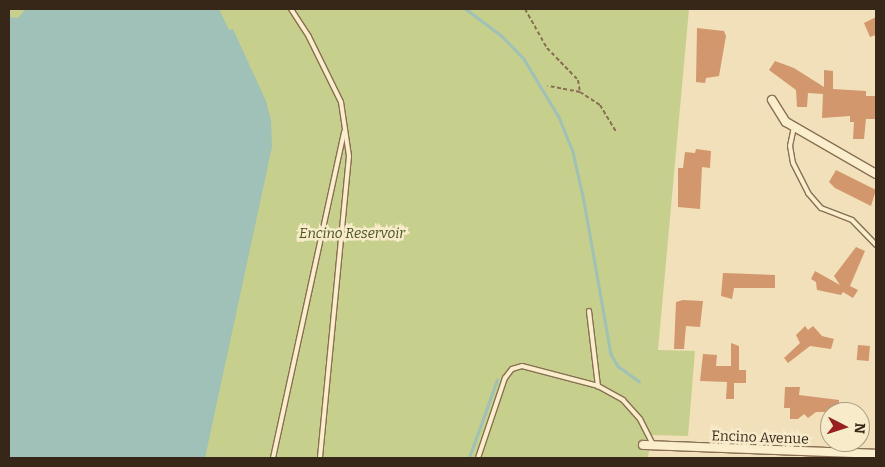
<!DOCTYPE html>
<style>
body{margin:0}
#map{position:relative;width:885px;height:467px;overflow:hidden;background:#f1e0ba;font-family:Bitter,serif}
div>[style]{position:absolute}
.green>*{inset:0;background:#c7cf8d}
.water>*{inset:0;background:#9fc1b7}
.stream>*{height:2.5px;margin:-1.25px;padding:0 1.25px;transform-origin:1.25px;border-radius:1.25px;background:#9fc1b7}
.building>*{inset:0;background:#d2976c;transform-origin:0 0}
.path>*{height:2px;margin-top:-1px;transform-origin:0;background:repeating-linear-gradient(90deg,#886f53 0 4px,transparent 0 6.5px)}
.roads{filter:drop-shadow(1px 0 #886f53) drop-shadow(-1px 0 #886f53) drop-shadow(0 1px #886f53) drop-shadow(0 -1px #886f53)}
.service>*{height:4px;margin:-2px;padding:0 2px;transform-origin:2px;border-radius:2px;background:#fbeecd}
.minor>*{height:8px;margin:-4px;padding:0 4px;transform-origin:4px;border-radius:4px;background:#fbeecd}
span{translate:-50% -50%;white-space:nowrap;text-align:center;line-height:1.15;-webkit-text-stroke:5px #f8ebca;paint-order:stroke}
.park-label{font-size:14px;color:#47541e;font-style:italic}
.street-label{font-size:14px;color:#362719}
.frame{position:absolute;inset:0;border:10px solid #362719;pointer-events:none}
.north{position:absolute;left:820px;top:402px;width:50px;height:50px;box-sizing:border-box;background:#f8ebca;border:1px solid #aa9d83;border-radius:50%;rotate:95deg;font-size:14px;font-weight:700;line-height:20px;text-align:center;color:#362719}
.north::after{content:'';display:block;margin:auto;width:18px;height:22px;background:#9c1f1f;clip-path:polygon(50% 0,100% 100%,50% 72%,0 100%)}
</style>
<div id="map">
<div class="green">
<i style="clip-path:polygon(9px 9px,689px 9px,658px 350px,695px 351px,688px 436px,651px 435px,648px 458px,9px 458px)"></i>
</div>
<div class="water">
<i style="clip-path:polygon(26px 9px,219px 9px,229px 30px,233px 29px,266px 101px,271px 120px,272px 147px,205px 458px,9px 458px,9px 17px,18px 18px)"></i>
</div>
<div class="stream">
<i style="left:466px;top:9px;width:45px;rotate:36.9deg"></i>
<i style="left:502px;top:36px;width:32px;rotate:46deg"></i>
<i style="left:524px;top:59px;width:68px;rotate:58.9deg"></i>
<i style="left:559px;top:117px;width:38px;rotate:68deg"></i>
<i style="left:573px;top:152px;width:50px;rotate:77.3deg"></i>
<i style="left:584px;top:201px;width:155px;rotate:80deg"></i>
<i style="left:611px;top:354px;width:14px;rotate:60deg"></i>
<i style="left:618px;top:366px;width:26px;rotate:36deg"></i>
<i style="left:469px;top:458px;width:83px;rotate:-70.3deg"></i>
</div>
<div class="building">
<i style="clip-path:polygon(876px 17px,876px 35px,870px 37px,864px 23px)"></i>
<i style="clip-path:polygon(697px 28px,724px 31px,726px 36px,719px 76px,706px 78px,705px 83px,696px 82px)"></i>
<i style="clip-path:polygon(775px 61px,794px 68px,824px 87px,824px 70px,833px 71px,833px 89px,866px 91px,866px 96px,876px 96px,876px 119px,866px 119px,864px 139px,853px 139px,854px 122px,850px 122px,850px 116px,822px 118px,823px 94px,808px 93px,807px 107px,797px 107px,796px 90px,769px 70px)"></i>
<i style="clip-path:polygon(696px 149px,711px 151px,710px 168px,702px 167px,700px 209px,678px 207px,678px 168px,683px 168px,685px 152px,695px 153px)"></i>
<i style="clip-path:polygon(836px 170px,876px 190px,871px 206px,835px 188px,829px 182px)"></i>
<i style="clip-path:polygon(856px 247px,865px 251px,850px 286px,858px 290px,853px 298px,843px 292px,841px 295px,817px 290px,816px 282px,811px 279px,815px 271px,840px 285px,834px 276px)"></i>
<i style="clip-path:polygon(723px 273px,775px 275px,775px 288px,734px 288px,732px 299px,721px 296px)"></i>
<i style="clip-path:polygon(683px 300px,703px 301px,700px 327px,686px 326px,684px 349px,674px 349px,676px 302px)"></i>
<i style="clip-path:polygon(805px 326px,808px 330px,813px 326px,822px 336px,834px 339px,831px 349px,810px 346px,788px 363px,784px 358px,800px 343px,796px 335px)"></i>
<i style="clip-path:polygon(731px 343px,739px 346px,739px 370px,746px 370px,746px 383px,734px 383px,734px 399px,726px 399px,727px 382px,700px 381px,703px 354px,717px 355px,716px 366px,731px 366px)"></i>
<i style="left:858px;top:345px;width:12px;height:15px;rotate:5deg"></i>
<i style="clip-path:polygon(785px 387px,800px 387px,799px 395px,839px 400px,839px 412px,816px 412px,808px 418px,804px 414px,798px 419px,790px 419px,790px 408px,784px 408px)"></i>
</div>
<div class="path">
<i style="left:525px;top:9px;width:45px;rotate:60.6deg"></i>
<i style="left:547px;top:48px;width:45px;rotate:45.9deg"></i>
<i style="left:578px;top:80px;width:12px;rotate:81deg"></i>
<i style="left:580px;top:92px;width:33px;rotate:-169deg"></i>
<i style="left:580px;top:92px;width:24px;rotate:33deg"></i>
<i style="left:600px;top:105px;width:31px;rotate:59deg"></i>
</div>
<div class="roads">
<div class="service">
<i style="left:291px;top:9px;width:33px;rotate:57deg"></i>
<i style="left:309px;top:37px;width:72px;rotate:63.8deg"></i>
<i style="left:341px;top:102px;width:55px;rotate:81.6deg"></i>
<i style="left:349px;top:156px;width:303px;rotate:95.5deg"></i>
<i style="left:794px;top:127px;width:19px;rotate:102deg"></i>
<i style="left:790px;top:146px;width:17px;rotate:80deg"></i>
<i style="left:793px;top:163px;width:34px;rotate:63deg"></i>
<i style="left:808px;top:193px;width:20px;rotate:49deg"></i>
<i style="left:821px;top:208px;width:33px;rotate:21deg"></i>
<i style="left:852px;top:220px;width:35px;rotate:46deg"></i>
<i style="left:589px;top:311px;width:76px;rotate:83.2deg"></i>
<i style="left:273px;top:458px;width:334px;rotate:-77.7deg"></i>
<i style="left:478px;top:458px;width:84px;rotate:-71.4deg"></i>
<i style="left:505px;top:378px;width:11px;rotate:-52deg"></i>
<i style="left:512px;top:369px;width:10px;rotate:-17deg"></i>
<i style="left:522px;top:366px;width:79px;rotate:14.7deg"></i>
<i style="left:598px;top:386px;width:29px;rotate:29deg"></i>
<i style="left:623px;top:400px;width:25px;rotate:48deg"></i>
<i style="left:640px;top:419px;width:29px;rotate:63deg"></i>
</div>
<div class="minor">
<i style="left:772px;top:100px;width:26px;rotate:58deg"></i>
<i style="left:786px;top:122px;width:104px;rotate:30deg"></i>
<i style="left:643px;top:445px;width:233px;rotate:2.2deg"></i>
</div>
</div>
<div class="park-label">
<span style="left:352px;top:234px">Encino Reservoir</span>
</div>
<div class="street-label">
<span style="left:760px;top:438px;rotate:2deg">Encino Avenue</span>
</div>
<div class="frame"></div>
<div class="north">N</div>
</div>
